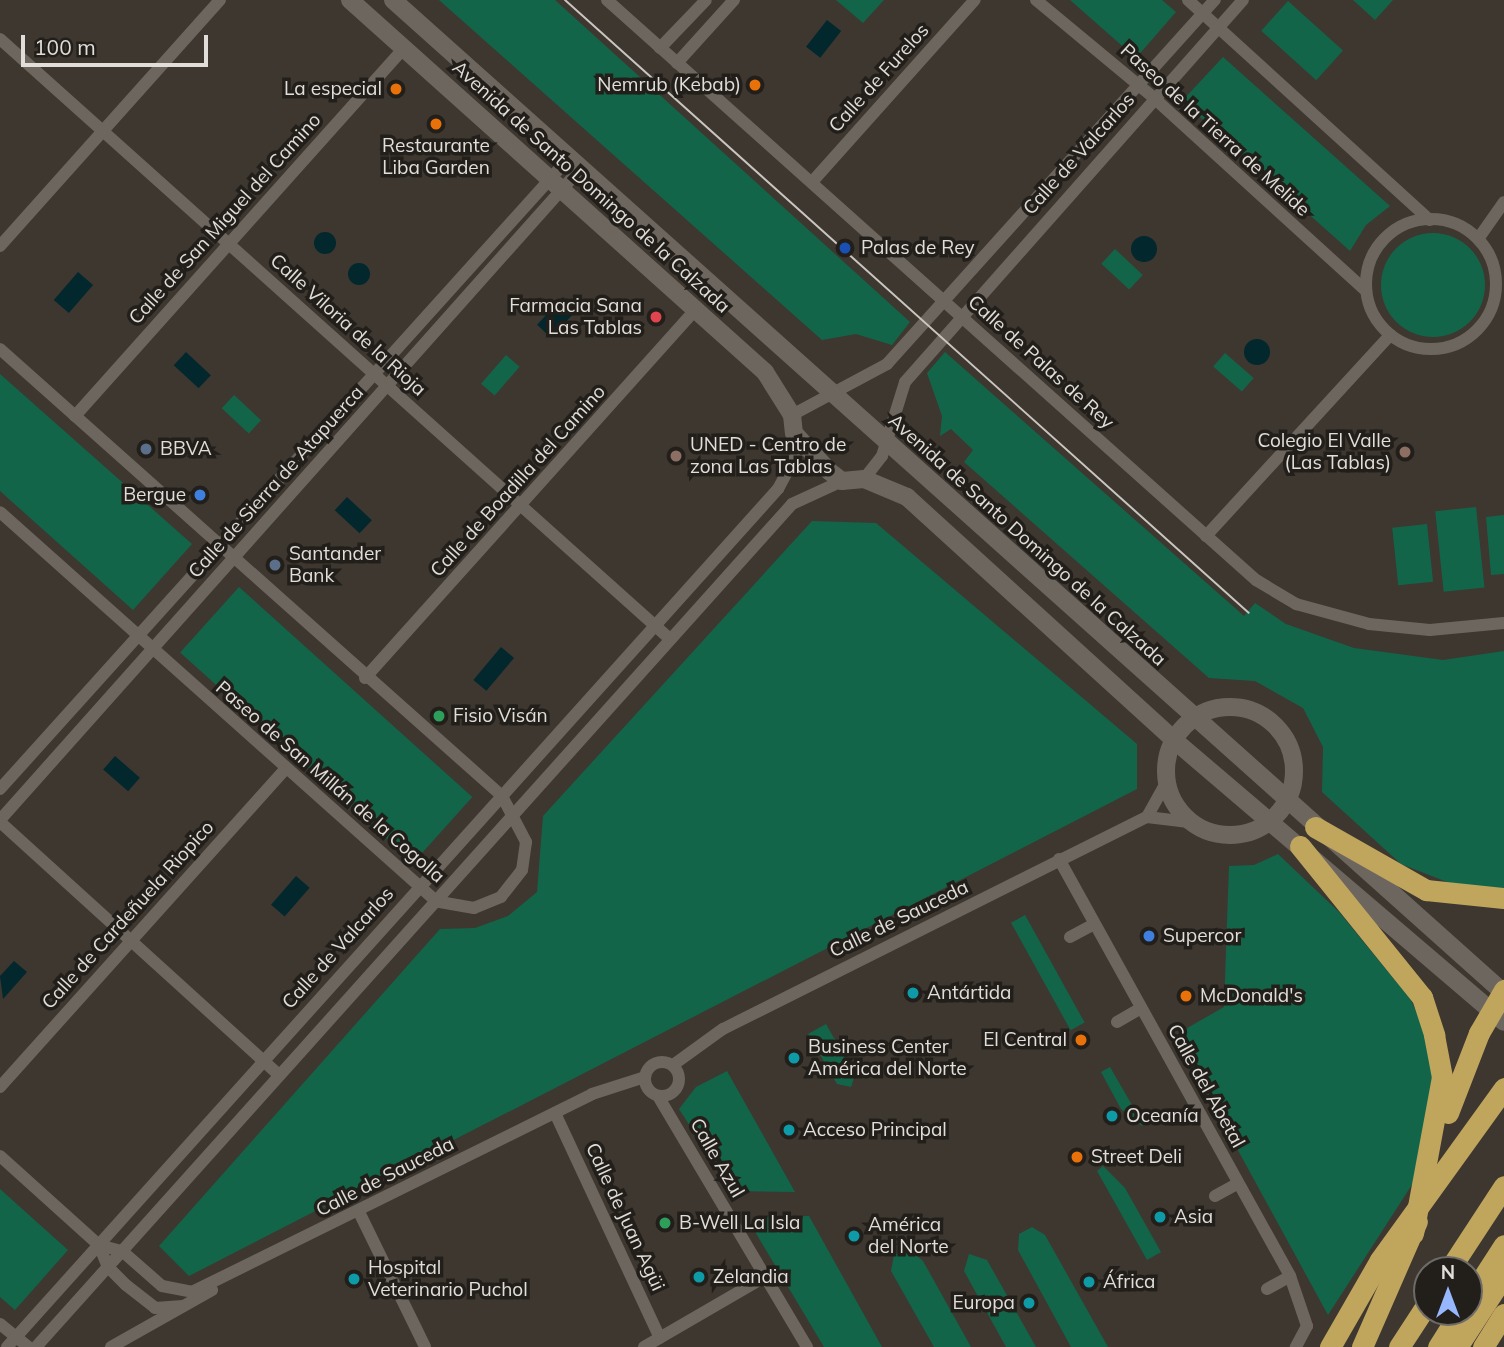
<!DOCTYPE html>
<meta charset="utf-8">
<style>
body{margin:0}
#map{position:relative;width:1504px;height:1347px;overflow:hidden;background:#3d3730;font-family:Mulish,sans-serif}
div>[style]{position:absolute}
.green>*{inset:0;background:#136549;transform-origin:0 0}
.round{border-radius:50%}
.water>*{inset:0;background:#02272d;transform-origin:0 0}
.street>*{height:12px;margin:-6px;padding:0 6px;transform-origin:6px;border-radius:6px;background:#6d665e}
.street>.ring{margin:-6px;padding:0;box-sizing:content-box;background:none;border:12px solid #6d665e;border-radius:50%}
.secondary>*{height:18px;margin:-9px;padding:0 9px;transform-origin:9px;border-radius:9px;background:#6d665e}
.secondary>.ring{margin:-9px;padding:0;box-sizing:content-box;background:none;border:18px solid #6d665e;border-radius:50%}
.highway>*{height:21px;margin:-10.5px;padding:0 10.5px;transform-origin:10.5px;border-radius:10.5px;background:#c0a55d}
.tram>*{height:2px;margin:-1px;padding:0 1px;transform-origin:1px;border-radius:1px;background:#c9c5c0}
.dots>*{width:19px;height:19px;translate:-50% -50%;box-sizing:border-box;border:4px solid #221f1b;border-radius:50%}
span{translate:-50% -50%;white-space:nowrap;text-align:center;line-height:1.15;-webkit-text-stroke:7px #221f1b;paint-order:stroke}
.street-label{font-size:19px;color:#e1ddd9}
.poi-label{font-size:19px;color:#e1ddd9}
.right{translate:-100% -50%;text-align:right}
.left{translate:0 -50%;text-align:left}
.north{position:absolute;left:1413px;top:1256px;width:70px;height:70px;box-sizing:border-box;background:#221f1b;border:2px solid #6e6b67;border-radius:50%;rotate:0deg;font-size:19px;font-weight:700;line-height:28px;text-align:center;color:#e1ddd9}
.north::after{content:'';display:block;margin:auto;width:24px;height:32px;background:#96b6fd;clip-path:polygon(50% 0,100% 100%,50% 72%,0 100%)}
.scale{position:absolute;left:21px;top:35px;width:187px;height:32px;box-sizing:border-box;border:4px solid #e1ddd9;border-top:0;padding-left:9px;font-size:21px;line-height:24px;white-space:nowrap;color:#e1ddd9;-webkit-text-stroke:5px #221f1b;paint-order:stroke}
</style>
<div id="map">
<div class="green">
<i style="clip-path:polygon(439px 0,555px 0,910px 322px,892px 345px,856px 334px,822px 340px)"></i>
<i style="clip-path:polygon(836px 0,884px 0,863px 23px)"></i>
<i style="clip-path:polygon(1070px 0,1162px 0,1176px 12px,1136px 58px)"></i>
<i style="clip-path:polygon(1353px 0,1393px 0,1375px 20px)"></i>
<i style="left:1288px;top:1px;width:74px;height:40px;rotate:42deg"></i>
<i style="clip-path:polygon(1223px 57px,1390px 206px,1366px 225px,1350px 251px,1182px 101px)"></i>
<i class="round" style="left:1381px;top:233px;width:104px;height:104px"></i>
<i style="left:1115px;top:249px;width:38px;height:20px;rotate:43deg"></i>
<i style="clip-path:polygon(945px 352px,1244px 616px,1255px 603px,1286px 624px,1354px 648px,1443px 660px,1504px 651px,1504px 888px,1460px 887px,1401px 864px,1322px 792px,1323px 747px,1303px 708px,1255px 681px,1209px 678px,964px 462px,973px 450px,951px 429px,940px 436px,942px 416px,927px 373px)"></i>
<i style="left:1225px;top:353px;width:38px;height:18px;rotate:41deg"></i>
<i style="left:506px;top:355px;width:18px;height:38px;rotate:41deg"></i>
<i style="clip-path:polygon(0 374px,192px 544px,133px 610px,0 491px)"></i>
<i style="left:234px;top:395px;width:37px;height:18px;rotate:43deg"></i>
<i style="left:1476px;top:507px;width:81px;height:41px;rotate:84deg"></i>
<i style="clip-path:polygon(1504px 515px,1504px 574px,1491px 575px,1486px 517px)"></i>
<i style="clip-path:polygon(812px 521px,876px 523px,1137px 744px,1137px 789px,189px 1276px,159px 1246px,440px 929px,475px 928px,508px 916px,537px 892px,543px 816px)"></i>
<i style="left:1427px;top:524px;width:58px;height:35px;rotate:84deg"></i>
<i style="left:239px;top:587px;width:314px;height:88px;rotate:42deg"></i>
<i style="clip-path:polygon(1278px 854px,1339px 912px,1411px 1000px,1430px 1043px,1433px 1085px,1415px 1180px,1328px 1315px,1175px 1035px,1224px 1007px,1229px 866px,1254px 865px)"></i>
<i style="left:1025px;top:915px;width:123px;height:16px;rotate:61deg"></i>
<i style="clip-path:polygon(826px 1024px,855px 1075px,851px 1087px,837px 1084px,808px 1034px)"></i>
<i style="clip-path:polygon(1110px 1067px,1143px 1124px,1142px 1126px,1121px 1109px,1101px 1072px)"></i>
<i style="clip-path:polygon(727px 1071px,795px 1192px,732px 1191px,679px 1109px,696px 1087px)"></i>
<i style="clip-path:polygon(1103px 1166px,1125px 1188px,1161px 1252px,1147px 1260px,1097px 1171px)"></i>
<i style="clip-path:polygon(0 1189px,68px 1250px,15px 1310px,0 1297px)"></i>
<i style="clip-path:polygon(809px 1216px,882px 1347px,824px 1347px,751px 1225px,762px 1217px)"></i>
<i style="clip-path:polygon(1032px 1227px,1045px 1235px,1108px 1347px,1071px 1347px,1018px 1250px,1019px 1234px)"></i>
<i style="clip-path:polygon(908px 1248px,923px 1261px,971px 1347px,934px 1347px,891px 1271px,894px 1255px)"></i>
<i style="clip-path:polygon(969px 1254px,987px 1260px,1036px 1347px,1006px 1347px,964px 1271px)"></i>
</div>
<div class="water">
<i style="left:827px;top:20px;width:18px;height:34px;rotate:38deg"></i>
<i class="round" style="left:314px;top:232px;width:22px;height:22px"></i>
<i class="round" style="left:1131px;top:236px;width:26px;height:26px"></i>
<i class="round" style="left:348px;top:263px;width:22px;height:22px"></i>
<i style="left:78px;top:272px;width:20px;height:37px;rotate:41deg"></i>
<i style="left:563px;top:297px;width:19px;height:38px;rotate:43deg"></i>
<i class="round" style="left:1244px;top:339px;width:26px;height:26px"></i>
<i style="left:186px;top:352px;width:34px;height:18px;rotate:43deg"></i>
<i style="left:347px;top:497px;width:34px;height:18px;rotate:43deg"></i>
<i style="left:501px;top:647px;width:17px;height:43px;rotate:40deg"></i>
<i style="left:115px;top:756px;width:33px;height:18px;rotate:41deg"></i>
<i style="left:296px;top:876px;width:18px;height:38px;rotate:41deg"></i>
<i style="clip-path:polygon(14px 961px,27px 972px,3px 999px,0 976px)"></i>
</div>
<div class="street">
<i style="left:607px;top:0;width:870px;rotate:41.79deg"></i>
<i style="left:1256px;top:580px;width:47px;rotate:31deg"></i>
<i style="left:1296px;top:604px;width:76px;rotate:15.3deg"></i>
<i style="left:1369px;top:624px;width:61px;rotate:5.6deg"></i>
<i style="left:1430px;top:630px;width:74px;rotate:-5.4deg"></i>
<i style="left:1036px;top:0;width:153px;rotate:39.7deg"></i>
<i style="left:1154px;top:98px;width:287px;rotate:42.3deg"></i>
<i style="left:1188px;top:0;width:327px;rotate:42.3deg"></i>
<i style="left:0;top:39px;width:899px;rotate:41.85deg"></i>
<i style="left:660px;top:48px;width:66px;rotate:-46.2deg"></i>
<i style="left:677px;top:63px;width:85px;rotate:-47.9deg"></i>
<i style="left:812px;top:182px;width:244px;rotate:-48.2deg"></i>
<i class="ring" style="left:1366px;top:219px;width:118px;height:118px"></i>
<i style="left:1478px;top:239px;width:45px;rotate:-54.9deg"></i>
<i style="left:0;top:246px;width:330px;rotate:-48.2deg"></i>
<i style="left:0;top:349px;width:672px;rotate:41.68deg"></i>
<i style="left:502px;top:796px;width:52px;rotate:62.4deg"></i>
<i style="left:526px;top:842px;width:28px;rotate:98deg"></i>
<i style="left:522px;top:870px;width:34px;rotate:128deg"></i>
<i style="left:501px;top:897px;width:29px;rotate:158deg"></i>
<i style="left:474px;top:908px;width:39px;rotate:-170deg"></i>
<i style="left:436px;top:901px;width:584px;rotate:-138.26deg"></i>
<i style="left:792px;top:415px;width:108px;rotate:-28.2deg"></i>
<i style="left:887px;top:364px;width:490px;rotate:-48deg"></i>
<i style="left:75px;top:416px;width:494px;rotate:-48.2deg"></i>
<i style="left:864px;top:479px;width:29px;rotate:-52deg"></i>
<i style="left:882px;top:456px;width:77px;rotate:-72.7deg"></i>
<i style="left:905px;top:382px;width:510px;rotate:-48.5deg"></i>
<i style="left:1206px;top:536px;width:273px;rotate:-47.5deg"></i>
<i style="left:365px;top:678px;width:497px;rotate:-48.1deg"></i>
<i style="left:0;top:789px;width:848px;rotate:-47.96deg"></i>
<i style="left:1147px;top:817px;width:42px;rotate:6.8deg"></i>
<i style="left:0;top:820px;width:872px;rotate:-48.3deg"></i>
<i style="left:0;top:822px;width:377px;rotate:42.2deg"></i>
<i style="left:1059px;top:859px;width:477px;rotate:61deg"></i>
<i style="left:1290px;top:1276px;width:53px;rotate:71.2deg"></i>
<i style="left:1307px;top:1326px;width:24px;rotate:118deg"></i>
<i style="left:1070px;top:937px;width:27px;rotate:-28deg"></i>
<i style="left:1117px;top:1022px;width:28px;rotate:-30deg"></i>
<i class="ring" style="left:645px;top:1062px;width:22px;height:22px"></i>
<i style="left:673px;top:1065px;width:62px;rotate:-35.8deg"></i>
<i style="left:723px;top:1029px;width:474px;rotate:-26.6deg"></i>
<i style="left:1147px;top:817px;width:41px;rotate:-60.9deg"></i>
<i style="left:0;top:1087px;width:427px;rotate:-48.1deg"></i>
<i style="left:658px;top:1096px;width:292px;rotate:59.3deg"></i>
<i style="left:555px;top:1113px;width:248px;rotate:65deg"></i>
<i style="left:0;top:1156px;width:133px;rotate:42deg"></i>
<i style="left:99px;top:1245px;width:24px;rotate:68deg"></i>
<i style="left:108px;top:1267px;width:25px;rotate:45deg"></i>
<i style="left:126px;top:1285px;width:37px;rotate:38deg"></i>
<i style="left:155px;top:1308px;width:28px;rotate:-4deg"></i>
<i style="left:1215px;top:1196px;width:26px;rotate:-29deg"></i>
<i style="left:359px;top:1212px;width:150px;rotate:63.9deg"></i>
<i style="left:99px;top:1245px;width:24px;rotate:15deg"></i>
<i style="left:122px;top:1251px;width:53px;rotate:41.2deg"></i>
<i style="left:162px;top:1286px;width:31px;rotate:11deg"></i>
<i style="left:192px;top:1292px;width:446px;rotate:-26.3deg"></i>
<i style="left:592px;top:1094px;width:56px;rotate:-17.8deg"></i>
<i style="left:1267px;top:1289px;width:26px;rotate:-29deg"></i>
<i style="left:0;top:1324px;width:36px;rotate:39deg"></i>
<i style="left:7px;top:1347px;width:1154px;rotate:-48.06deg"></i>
<i style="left:778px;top:489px;width:51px;rotate:-61.9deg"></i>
<i style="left:36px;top:1347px;width:1132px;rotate:-48.11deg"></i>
<i style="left:792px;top:504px;width:55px;rotate:-24.7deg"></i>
<i style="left:111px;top:1347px;width:116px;rotate:-29.4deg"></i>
<i style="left:644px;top:1347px;width:138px;rotate:-30.1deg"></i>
</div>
<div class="secondary">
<i style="left:350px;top:0;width:557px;rotate:41.87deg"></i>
<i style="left:765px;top:372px;width:51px;rotate:57.9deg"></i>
<i style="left:792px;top:415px;width:18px;rotate:84deg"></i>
<i style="left:794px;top:433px;width:52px;rotate:47.4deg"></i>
<i style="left:829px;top:471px;width:16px;rotate:38deg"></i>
<i style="left:842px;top:481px;width:22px;rotate:-5deg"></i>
<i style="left:864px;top:479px;width:47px;rotate:22.7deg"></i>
<i style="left:907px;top:497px;width:361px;rotate:42.3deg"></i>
<i style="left:1174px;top:740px;width:434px;rotate:40.5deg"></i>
<i style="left:393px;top:0;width:1490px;rotate:41.79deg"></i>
<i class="ring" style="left:1166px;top:707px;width:110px;height:110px"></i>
</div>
<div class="highway">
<i style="left:1315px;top:827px;width:128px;rotate:29.6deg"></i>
<i style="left:1426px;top:890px;width:78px;rotate:5.9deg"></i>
<i style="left:1300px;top:846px;width:194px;rotate:51.1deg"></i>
<i style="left:1422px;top:997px;width:40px;rotate:72deg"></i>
<i style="left:1434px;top:1035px;width:43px;rotate:79.2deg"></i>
<i style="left:1442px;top:1077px;width:159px;rotate:100.5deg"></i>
<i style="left:1448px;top:1113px;width:86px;rotate:-68.8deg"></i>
<i style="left:1479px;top:1033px;width:50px;rotate:-59.8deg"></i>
<i style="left:1449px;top:1270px;width:100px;rotate:-56.8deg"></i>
<i style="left:1469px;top:1299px;width:64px;rotate:-57.1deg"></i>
<i style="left:1330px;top:1347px;width:100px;rotate:-60.1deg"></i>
<i style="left:1380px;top:1260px;width:212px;rotate:-54.2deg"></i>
<i style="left:1362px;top:1347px;width:137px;rotate:-66.4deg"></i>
<i style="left:1399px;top:1347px;width:51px;rotate:-56.9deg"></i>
<i style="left:1438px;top:1347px;width:41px;rotate:-57.8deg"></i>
<i style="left:1457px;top:1347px;width:86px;rotate:-56.9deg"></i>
<i style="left:1483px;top:1347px;width:39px;rotate:-58deg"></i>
</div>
<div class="tram">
<i style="left:565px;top:0;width:918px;rotate:41.87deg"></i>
</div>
<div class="dots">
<i style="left:755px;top:85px;background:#e8710a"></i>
<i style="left:396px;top:89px;background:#e8710a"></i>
<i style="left:436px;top:124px;background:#e8710a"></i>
<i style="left:845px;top:248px;background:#1a4fb4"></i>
<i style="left:656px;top:317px;background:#e0444e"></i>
<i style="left:146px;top:449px;background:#5c6f8a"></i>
<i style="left:1405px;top:452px;background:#8d6e63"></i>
<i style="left:676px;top:456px;background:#8d6e63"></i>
<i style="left:200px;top:495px;background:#3f7fe0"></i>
<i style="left:275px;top:565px;background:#5c6f8a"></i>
<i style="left:439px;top:716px;background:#2e9e5b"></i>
<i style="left:1149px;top:936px;background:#3f7fe0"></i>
<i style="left:913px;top:993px;background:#0f9aa8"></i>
<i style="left:1186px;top:996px;background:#e8710a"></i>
<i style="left:1081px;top:1040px;background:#e8710a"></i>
<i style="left:794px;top:1058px;background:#0f9aa8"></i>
<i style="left:1112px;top:1116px;background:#0f9aa8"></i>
<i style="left:789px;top:1130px;background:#0f9aa8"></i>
<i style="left:1077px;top:1157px;background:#e8710a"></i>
<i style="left:1160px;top:1217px;background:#0f9aa8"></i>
<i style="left:665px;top:1223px;background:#2e9e5b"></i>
<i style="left:854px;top:1236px;background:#0f9aa8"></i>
<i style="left:699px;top:1277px;background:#0f9aa8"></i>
<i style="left:354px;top:1279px;background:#0f9aa8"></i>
<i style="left:1089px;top:1282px;background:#0f9aa8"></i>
<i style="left:1029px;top:1303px;background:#0f9aa8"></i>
</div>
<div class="street-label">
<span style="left:879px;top:78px;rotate:-48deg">Calle de Furelos</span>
<span style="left:1215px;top:130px;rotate:42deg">Paseo de la Tierra de Melide</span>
<span style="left:1079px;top:154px;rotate:-48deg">Calle de Valcarlos</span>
<span style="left:591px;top:187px;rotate:42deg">Avenida de Santo Domingo de la Calzada</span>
<span style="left:225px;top:219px;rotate:-48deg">Calle de San Miguel del Camino</span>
<span style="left:348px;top:325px;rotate:42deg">Calle Viloria de la Rioja</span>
<span style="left:1041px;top:362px;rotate:42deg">Calle de Palas de Rey</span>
<span style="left:518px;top:481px;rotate:-48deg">Calle de Boadilla del Camino</span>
<span style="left:276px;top:482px;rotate:-48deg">Calle de Sierra de Atapuerca</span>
<span style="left:1027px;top:540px;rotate:42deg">Avenida de Santo Domingo de la Calzada</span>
<span style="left:330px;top:782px;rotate:41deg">Paseo de San Millán de la Cogolla</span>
<span style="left:128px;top:915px;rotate:-48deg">Calle de Cardeñuela Riopico</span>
<span style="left:899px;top:919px;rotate:-26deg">Calle de Sauceda</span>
<span style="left:338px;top:948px;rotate:-48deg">Calle de Valcarlos</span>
<span style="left:1206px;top:1086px;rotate:61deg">Calle del Abetal</span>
<span style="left:717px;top:1158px;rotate:60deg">Calle Azul</span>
<span style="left:385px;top:1177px;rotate:-27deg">Calle de Sauceda</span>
<span style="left:625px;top:1217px;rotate:65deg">Calle de Juan Agüi</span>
</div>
<div class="poi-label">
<span class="right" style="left:741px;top:85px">Nemrub (Kebab)</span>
<span class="right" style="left:382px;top:89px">La especial</span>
<span style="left:436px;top:157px">Restaurante<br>Liba Garden</span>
<span class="left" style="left:861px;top:248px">Palas de Rey</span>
<span class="right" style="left:642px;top:317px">Farmacia Sana<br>Las Tablas</span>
<span class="right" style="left:1391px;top:452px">Colegio El Valle<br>(Las Tablas)</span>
<span class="left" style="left:690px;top:456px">UNED - Centro de<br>zona Las Tablas</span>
<span class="left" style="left:160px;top:449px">BBVA</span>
<span class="right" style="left:186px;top:495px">Bergue</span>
<span class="left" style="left:289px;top:565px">Santander<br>Bank</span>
<span class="left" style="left:453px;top:716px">Fisio Visán</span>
<span class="left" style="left:1163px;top:936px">Supercor</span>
<span class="left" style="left:927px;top:993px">Antártida</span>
<span class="left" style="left:1200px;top:996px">McDonald's</span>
<span class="right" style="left:1067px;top:1040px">El Central</span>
<span class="left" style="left:808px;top:1058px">Business Center<br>América del Norte</span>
<span class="left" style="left:1126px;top:1116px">Oceanía</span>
<span class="left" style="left:803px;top:1130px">Acceso Principal</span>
<span class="left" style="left:1091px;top:1157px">Street Deli</span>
<span class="left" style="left:1174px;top:1217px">Asia</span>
<span class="left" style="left:679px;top:1223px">B-Well La Isla</span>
<span class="left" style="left:868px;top:1236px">América<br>del Norte</span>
<span class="left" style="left:368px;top:1279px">Hospital<br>Veterinario Puchol</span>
<span class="left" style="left:713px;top:1277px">Zelandia</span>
<span class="left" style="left:1103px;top:1282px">África</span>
<span class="right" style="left:1015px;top:1303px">Europa</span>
</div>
<div class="north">N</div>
<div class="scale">100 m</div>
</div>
